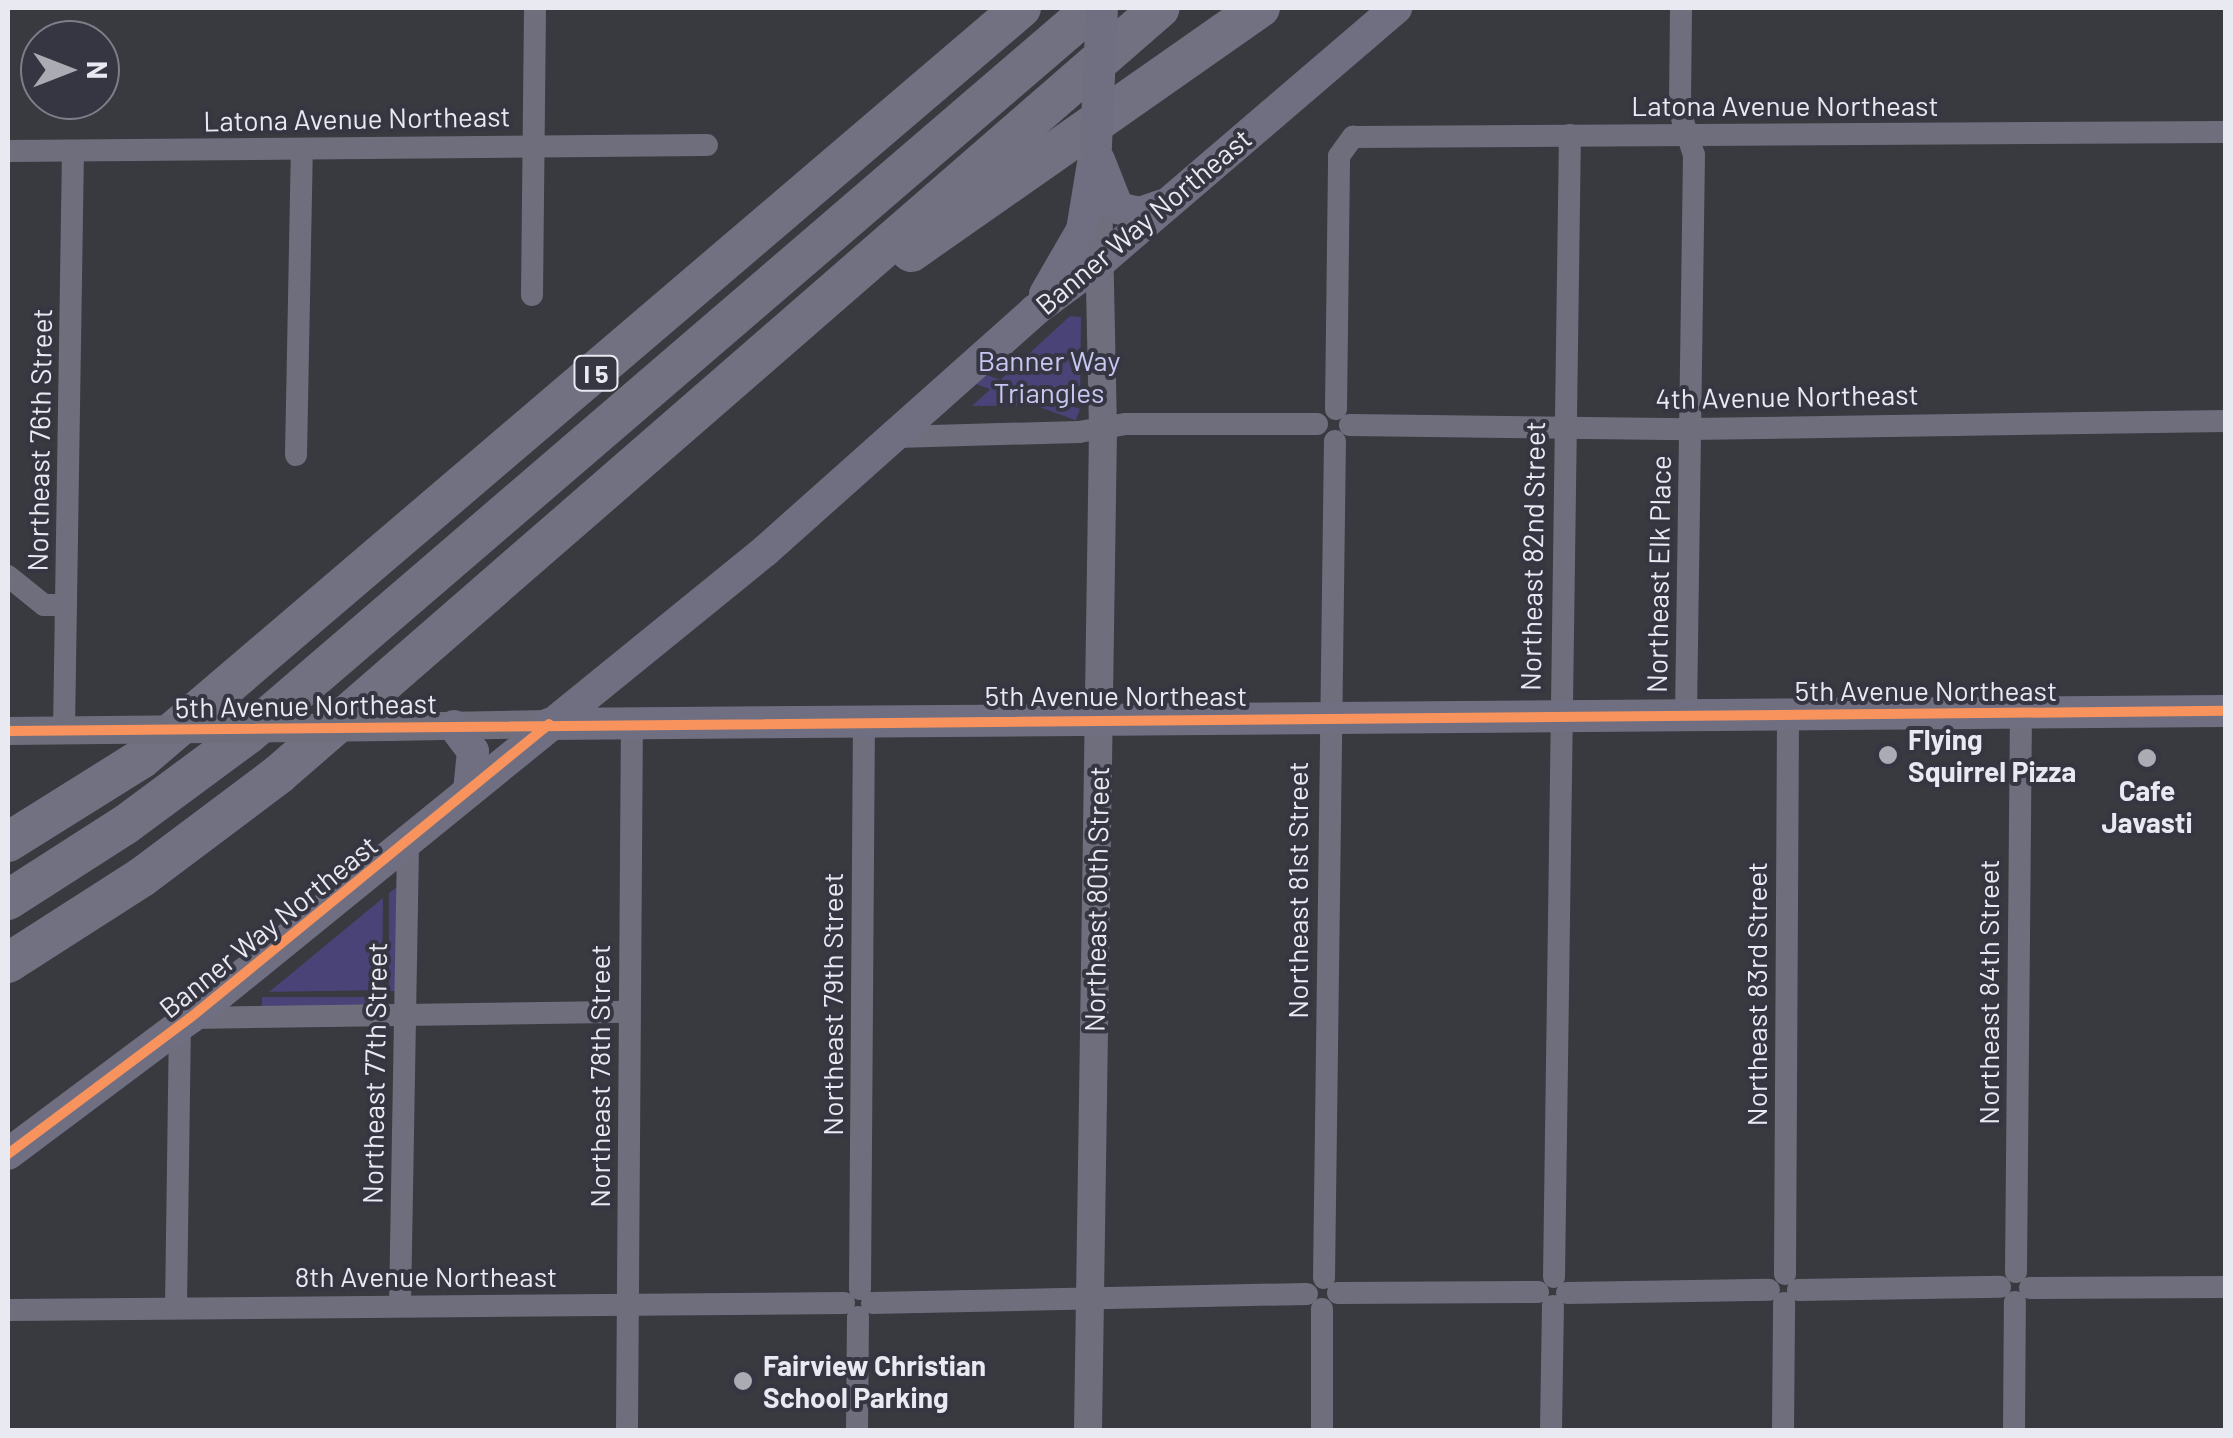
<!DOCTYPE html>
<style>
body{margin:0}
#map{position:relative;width:2233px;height:1438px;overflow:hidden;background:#393940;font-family:Barlow,sans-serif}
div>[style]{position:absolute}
.green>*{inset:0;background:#494378;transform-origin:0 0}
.minor>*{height:22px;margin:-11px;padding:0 11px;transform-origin:11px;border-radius:11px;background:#6e6e7d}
.tertiary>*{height:28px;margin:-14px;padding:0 14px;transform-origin:14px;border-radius:14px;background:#6e6e7d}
.secondary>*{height:32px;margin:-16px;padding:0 16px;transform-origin:16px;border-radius:16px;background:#706f81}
.motorway>*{height:40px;margin:-20px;padding:0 20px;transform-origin:20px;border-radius:20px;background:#727181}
.tertiary-bridge>*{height:28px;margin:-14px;padding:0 14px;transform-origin:14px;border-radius:14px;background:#6e6e7d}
.secondary-bridge>*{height:32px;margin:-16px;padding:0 16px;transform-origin:16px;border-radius:16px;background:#706f81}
.cycleway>*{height:10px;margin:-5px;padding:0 5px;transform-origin:5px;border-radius:5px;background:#f8935d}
.dots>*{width:28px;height:28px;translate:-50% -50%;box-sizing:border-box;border:5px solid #363643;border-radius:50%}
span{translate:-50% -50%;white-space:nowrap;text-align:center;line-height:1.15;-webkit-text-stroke:8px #363643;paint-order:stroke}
.shield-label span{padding:2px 8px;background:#363643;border:2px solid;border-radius:8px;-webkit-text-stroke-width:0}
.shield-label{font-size:25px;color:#e9e9f1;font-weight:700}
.street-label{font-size:28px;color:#e9e9f1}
.park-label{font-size:28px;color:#c8c7f2}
.poi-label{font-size:28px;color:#e9e9f1;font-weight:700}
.left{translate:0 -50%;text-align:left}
.frame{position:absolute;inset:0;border:10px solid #e9e9f1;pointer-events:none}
.north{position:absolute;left:20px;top:20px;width:100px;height:100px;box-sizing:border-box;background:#363643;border:2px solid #7e7e89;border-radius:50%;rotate:90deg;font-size:28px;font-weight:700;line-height:40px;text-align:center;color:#e9e9f1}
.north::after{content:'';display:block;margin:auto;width:35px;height:45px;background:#ababb3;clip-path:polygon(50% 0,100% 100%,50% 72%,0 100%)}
</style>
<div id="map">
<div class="green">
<i style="clip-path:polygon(1070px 316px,1081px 317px,1080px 405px,972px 406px)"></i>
<i style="left:1080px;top:409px;width:12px;height:113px;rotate:110deg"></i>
<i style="clip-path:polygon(397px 887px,395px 991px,389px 991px,389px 893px)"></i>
<i style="clip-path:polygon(383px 898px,382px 990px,269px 992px)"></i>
<i style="left:262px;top:997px;width:119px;height:11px"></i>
</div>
<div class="minor">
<i style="left:1681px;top:8px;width:104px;rotate:90.6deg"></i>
<i style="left:1680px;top:112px;width:45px;rotate:72deg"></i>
<i style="left:1694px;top:155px;width:559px;rotate:90.82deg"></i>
<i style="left:8px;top:151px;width:699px;rotate:-0.49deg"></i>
<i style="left:532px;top:295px;width:287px;rotate:-89.4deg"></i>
<i style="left:1336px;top:409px;width:253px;rotate:-89.3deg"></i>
<i style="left:1339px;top:156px;width:24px;rotate:-54deg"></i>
<i style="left:1353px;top:137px;width:873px;rotate:-0.33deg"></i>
<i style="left:1350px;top:425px;width:340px;rotate:0.7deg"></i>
<i style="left:1690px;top:429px;width:536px;rotate:-0.86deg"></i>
<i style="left:896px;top:437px;width:183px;rotate:-1.6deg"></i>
<i style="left:1079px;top:432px;width:48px;rotate:-9.7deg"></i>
<i style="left:1126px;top:424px;width:191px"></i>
<i style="left:296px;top:455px;width:306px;rotate:-88.9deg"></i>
<i style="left:8px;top:576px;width:46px;rotate:38.9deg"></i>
<i style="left:44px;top:605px;width:22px"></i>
<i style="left:64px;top:730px;width:579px;rotate:-89.11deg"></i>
<i style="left:190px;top:1018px;width:439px;rotate:-0.8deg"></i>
<i style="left:2016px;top:1272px;width:560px;rotate:-89.49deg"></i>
<i style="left:1785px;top:1274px;width:560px;rotate:-89.69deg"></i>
<i style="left:1554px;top:1277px;width:1142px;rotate:-89.2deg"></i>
<i style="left:1324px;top:1278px;width:837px;rotate:-89.25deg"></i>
<i style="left:2030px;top:1288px;width:196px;rotate:-0.3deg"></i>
<i style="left:860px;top:1289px;width:570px;rotate:-89.6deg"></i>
<i style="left:1798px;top:1290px;width:202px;rotate:-0.9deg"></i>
<i style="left:1338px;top:1293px;width:200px;rotate:-0.3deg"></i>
<i style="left:1567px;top:1293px;width:202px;rotate:-0.9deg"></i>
<i style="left:872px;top:1303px;width:435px;rotate:-1.2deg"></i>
<i style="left:400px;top:1305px;width:462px;rotate:-89deg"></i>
<i style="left:176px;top:1307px;width:282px;rotate:-89.2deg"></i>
<i style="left:8px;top:1310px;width:836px;rotate:-0.48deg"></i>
<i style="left:627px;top:1430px;width:708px;rotate:-89.6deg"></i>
<i style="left:857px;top:1430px;width:113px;rotate:-89.5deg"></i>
<i style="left:1322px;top:1430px;width:121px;rotate:-90deg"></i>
<i style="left:1551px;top:1430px;width:124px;rotate:-89.1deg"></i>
<i style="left:1783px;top:1430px;width:127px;rotate:-89.5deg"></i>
<i style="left:2014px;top:1430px;width:128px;rotate:-89.6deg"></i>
</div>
<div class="tertiary">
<i style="left:390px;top:727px;width:159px;rotate:-1.1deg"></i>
<i style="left:8px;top:731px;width:97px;rotate:-0.6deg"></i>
<i style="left:1088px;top:1430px;width:1001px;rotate:-89.14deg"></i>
<i style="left:1103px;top:429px;width:243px;rotate:-91.2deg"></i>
</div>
<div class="secondary">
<i style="left:1099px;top:160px;width:52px;rotate:68.4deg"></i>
<i style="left:1118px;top:208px;width:23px;rotate:13deg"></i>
<i style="left:1140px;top:213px;width:24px;rotate:-19deg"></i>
<i style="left:1045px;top:294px;width:74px;rotate:-60deg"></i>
<i style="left:1082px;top:230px;width:86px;rotate:-80.6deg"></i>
<i style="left:549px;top:724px;width:1677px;rotate:-0.44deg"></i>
<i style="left:454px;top:726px;width:31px;rotate:53deg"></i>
<i style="left:473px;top:751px;width:40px;rotate:95.7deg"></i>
<i style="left:8px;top:1154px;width:227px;rotate:-36.8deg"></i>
<i style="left:190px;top:1018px;width:741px;rotate:-39.08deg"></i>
<i style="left:765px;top:551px;width:361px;rotate:-41.7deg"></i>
<i style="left:1034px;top:311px;width:84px;rotate:-36.7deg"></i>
<i style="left:1101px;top:261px;width:389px;rotate:-40.6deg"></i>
</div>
<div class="motorway">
<i style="left:911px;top:252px;width:426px;rotate:-35deg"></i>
<i style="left:8px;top:842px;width:157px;rotate:-32deg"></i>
<i style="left:141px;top:759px;width:1157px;rotate:-40.48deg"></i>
<i style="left:8px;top:900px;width:139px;rotate:-32.7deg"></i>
<i style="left:125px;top:825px;width:153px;rotate:-36.5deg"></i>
<i style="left:248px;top:734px;width:1114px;rotate:-40.67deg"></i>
<i style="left:8px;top:963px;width:159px;rotate:-32.7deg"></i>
<i style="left:142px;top:877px;width:171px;rotate:-36.9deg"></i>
<i style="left:279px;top:774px;width:1167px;rotate:-41.01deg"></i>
</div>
<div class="tertiary-bridge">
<i style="left:105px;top:730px;width:285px;rotate:-0.6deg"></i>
</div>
<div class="secondary-bridge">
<i style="left:1096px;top:145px;width:137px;rotate:-87.5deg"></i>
</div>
<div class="cycleway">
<i style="left:8px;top:731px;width:2218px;rotate:-0.52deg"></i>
<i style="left:8px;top:1154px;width:227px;rotate:-36.8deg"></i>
<i style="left:190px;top:1018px;width:464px;rotate:-39.3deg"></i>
</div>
<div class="dots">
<i style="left:1888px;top:755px;background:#ababb3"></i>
<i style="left:2147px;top:758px;background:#ababb3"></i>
<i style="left:743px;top:1381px;background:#ababb3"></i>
</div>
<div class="shield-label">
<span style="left:596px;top:373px">I 5</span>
</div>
<div class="street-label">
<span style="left:1785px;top:105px">Latona Avenue Northeast</span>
<span style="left:357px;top:118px;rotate:-1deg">Latona Avenue Northeast</span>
<span style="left:1143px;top:221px;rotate:-40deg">Banner Way Northeast</span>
<span style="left:1787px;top:396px;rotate:-1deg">4th Avenue Northeast</span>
<span style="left:39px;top:440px;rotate:-89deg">Northeast 76th Street</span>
<span style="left:1532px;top:556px;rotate:-89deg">Northeast 82nd Street</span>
<span style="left:1658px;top:574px;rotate:-89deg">Northeast Elk Place</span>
<span style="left:1926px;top:690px">5th Avenue Northeast</span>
<span style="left:1116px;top:695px">5th Avenue Northeast</span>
<span style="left:306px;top:705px;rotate:-1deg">5th Avenue Northeast</span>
<span style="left:1297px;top:890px;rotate:-90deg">Northeast 81st Street</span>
<span style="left:1096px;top:899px;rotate:-89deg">Northeast 80th Street</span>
<span style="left:268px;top:926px;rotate:-39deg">Banner Way Northeast</span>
<span style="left:1988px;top:992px;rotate:-90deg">Northeast 84th Street</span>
<span style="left:1756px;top:994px;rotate:-90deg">Northeast 83rd Street</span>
<span style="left:832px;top:1004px;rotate:-90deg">Northeast 79th Street</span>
<span style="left:374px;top:1073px;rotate:-89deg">Northeast 77th Street</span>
<span style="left:599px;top:1076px;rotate:-90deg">Northeast 78th Street</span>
<span style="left:426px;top:1276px">8th Avenue Northeast</span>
</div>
<div class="park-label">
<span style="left:1049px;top:376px">Banner Way<br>Triangles</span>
</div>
<div class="poi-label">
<span class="left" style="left:1908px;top:755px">Flying<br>Squirrel Pizza</span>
<span style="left:2147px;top:806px">Cafe<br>Javasti</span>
<span class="left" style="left:763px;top:1381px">Fairview Christian<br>School Parking</span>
</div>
<div class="frame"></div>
<div class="north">N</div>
</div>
